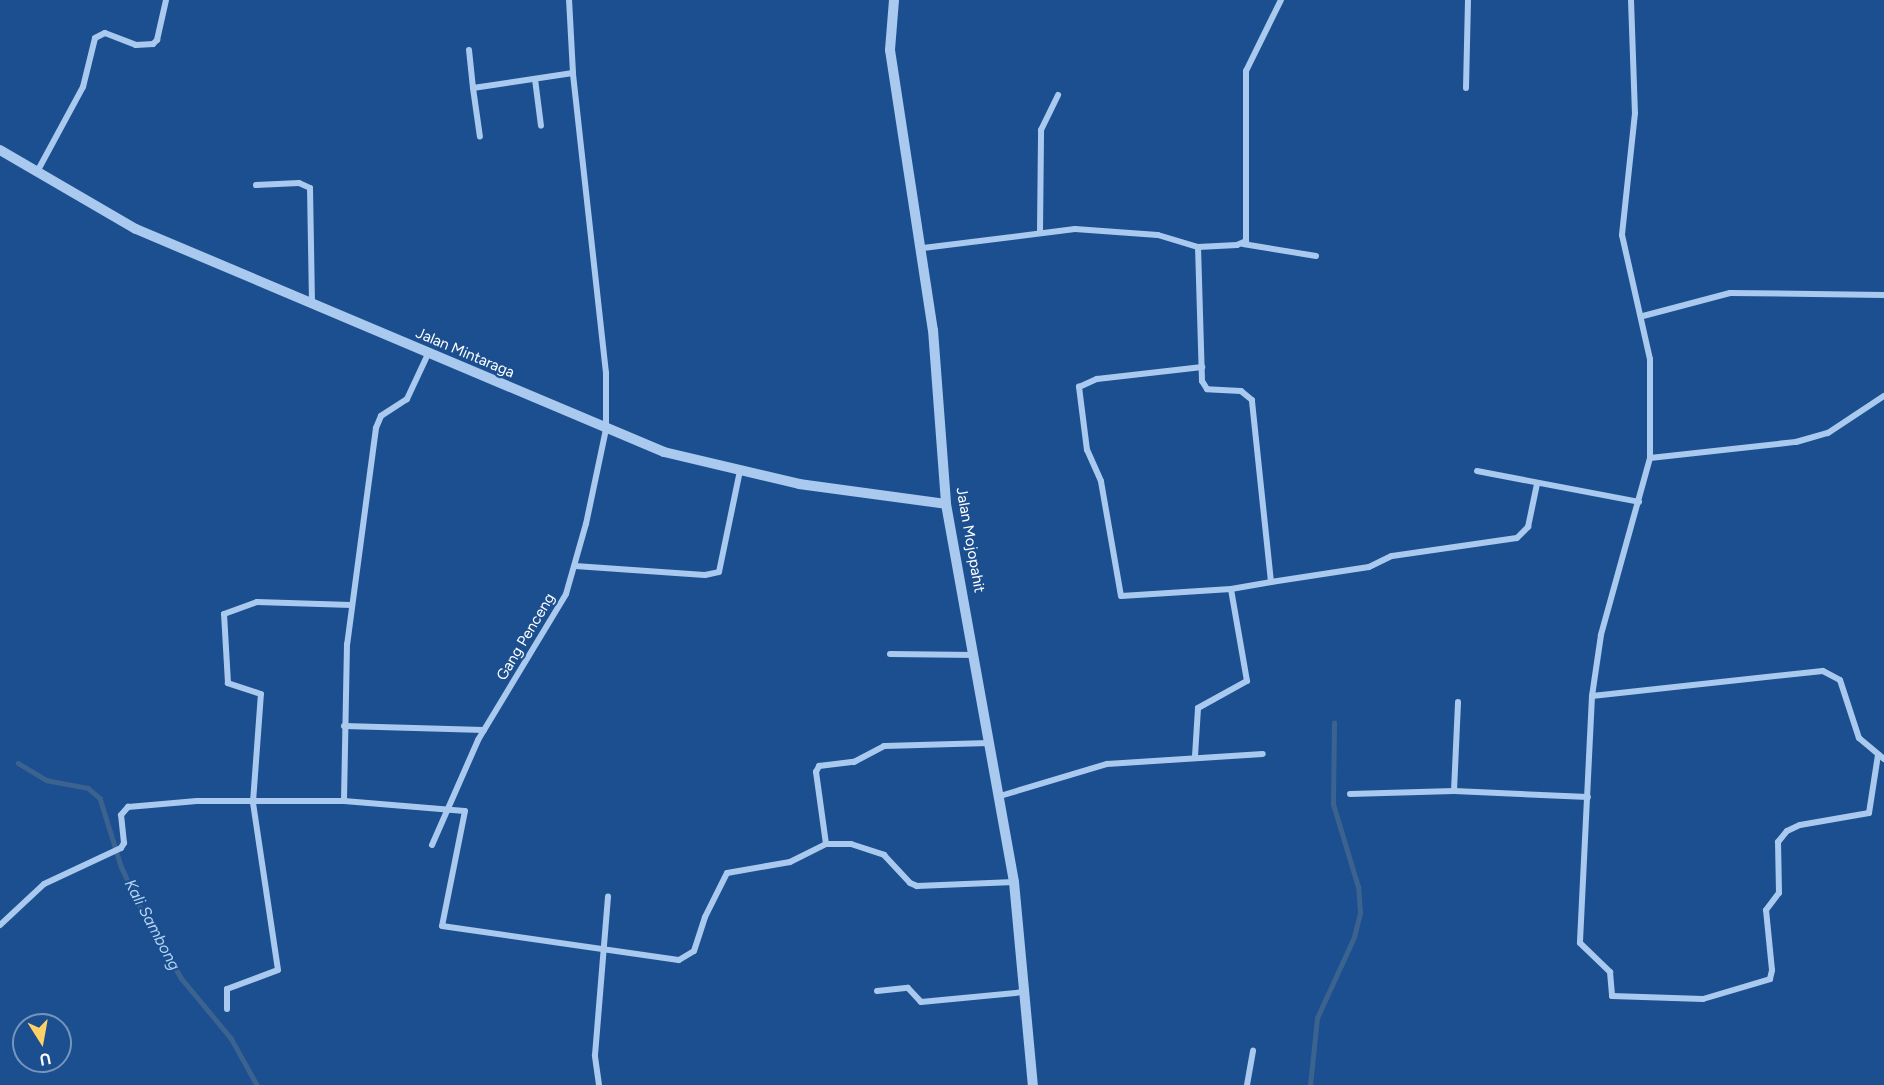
<!DOCTYPE html>
<style>
body{margin:0}
#map{position:relative;width:1884px;height:1085px;overflow:hidden;background:#1b4f8f;font-family:Figtree,sans-serif}
div>[style]{position:absolute}
.stream>*{height:4.5px;margin:-2.25px;padding:0 2.25px;transform-origin:2.25px;border-radius:2.25px;background:#3c6290}
.minor>*{height:6px;margin:-3px;padding:0 3px;transform-origin:3px;border-radius:3px;background:#a9c9ee}
.tertiary>*{height:10px;margin:-5px;padding:0 5px;transform-origin:5px;border-radius:5px;background:#a9c9ee}
span{translate:-50% -50%;white-space:nowrap;text-align:center;line-height:1.15;-webkit-text-stroke:4.5px #1b4f8f;paint-order:stroke}
.street-label{font-size:15px;color:#fff}
.water-label{font-size:16px;color:#b5d3f5;font-style:italic}
.north{position:absolute;left:12px;top:1013px;width:60px;height:60px;box-sizing:border-box;background:#1b4f8f;border:2px solid #7695bc;border-radius:50%;rotate:169deg;font-size:16px;font-weight:700;line-height:24px;text-align:center;color:#fff}
.north::after{content:'';display:block;margin:auto;width:21px;height:27px;background:#ffd166;clip-path:polygon(50% 0,100% 100%,50% 72%,0 100%)}
</style>
<div id="map">
<div class="stream">
<i style="left:18px;top:763px;width:33px;rotate:31deg"></i>
<i style="left:46px;top:780px;width:43px;rotate:10.8deg"></i>
<i style="left:88px;top:788px;width:16px;rotate:40deg"></i>
<i style="left:100px;top:798px;width:71px;rotate:72.8deg"></i>
<i style="left:121px;top:866px;width:56px;rotate:64.8deg"></i>
<i style="left:145px;top:917px;width:72px;rotate:59.2deg"></i>
<i style="left:182px;top:979px;width:77px;rotate:50.3deg"></i>
<i style="left:231px;top:1038px;width:54px;rotate:61deg"></i>
<i style="left:1310px;top:1085px;width:67px;rotate:-84deg"></i>
<i style="left:1317px;top:1018px;width:89px;rotate:-65.4deg"></i>
<i style="left:1354px;top:937px;width:25px;rotate:-76deg"></i>
<i style="left:1360px;top:913px;width:26px;rotate:-94deg"></i>
<i style="left:1358px;top:887px;width:87px;rotate:-106.8deg"></i>
<i style="left:1333px;top:804px;width:81px;rotate:-89.3deg"></i>
</div>
<div class="minor">
<i style="left:1631px;top:0;width:113px;rotate:88deg"></i>
<i style="left:1635px;top:113px;width:123px;rotate:96.1deg"></i>
<i style="left:1622px;top:235px;width:127px;rotate:77.3deg"></i>
<i style="left:1650px;top:359px;width:99px;rotate:90deg"></i>
<i style="left:1650px;top:458px;width:184px;rotate:105.5deg"></i>
<i style="left:1601px;top:635px;width:62px;rotate:98.4deg"></i>
<i style="left:1592px;top:696px;width:247px;rotate:92.8deg"></i>
<i style="left:1580px;top:943px;width:42px;rotate:44deg"></i>
<i style="left:1610px;top:972px;width:24px;rotate:85deg"></i>
<i style="left:1612px;top:996px;width:91px;rotate:1.9deg"></i>
<i style="left:1703px;top:999px;width:70px;rotate:-16.6deg"></i>
<i style="left:1770px;top:979px;width:9px;rotate:-77deg"></i>
<i style="left:1772px;top:970px;width:60px;rotate:-95.7deg"></i>
<i style="left:1766px;top:910px;width:21px;rotate:-53deg"></i>
<i style="left:1779px;top:893px;width:51px;rotate:-91.1deg"></i>
<i style="left:1778px;top:842px;width:14px;rotate:-51deg"></i>
<i style="left:1787px;top:831px;width:14px;rotate:-25deg"></i>
<i style="left:1800px;top:825px;width:70px;rotate:-9.9deg"></i>
<i style="left:1869px;top:813px;width:59px;rotate:-81.2deg"></i>
<i style="left:469px;top:50px;width:38px;rotate:84deg"></i>
<i style="left:473px;top:88px;width:101px;rotate:-8.5deg"></i>
<i style="left:535px;top:79px;width:47px;rotate:82.7deg"></i>
<i style="left:473px;top:88px;width:49px;rotate:81.9deg"></i>
<i style="left:1466px;top:88px;width:88px;rotate:-88.7deg"></i>
<i style="left:37px;top:172px;width:97px;rotate:-61.6deg"></i>
<i style="left:83px;top:87px;width:50px;rotate:-76.2deg"></i>
<i style="left:95px;top:38px;width:11px;rotate:-27deg"></i>
<i style="left:105px;top:33px;width:33px;rotate:21deg"></i>
<i style="left:136px;top:45px;width:17px;rotate:-3deg"></i>
<i style="left:153px;top:44px;width:6px;rotate:-45deg"></i>
<i style="left:157px;top:40px;width:41px;rotate:-77.3deg"></i>
<i style="left:256px;top:185px;width:43px;rotate:-2.7deg"></i>
<i style="left:299px;top:183px;width:12px;rotate:24deg"></i>
<i style="left:310px;top:188px;width:115px;rotate:89deg"></i>
<i style="left:1040px;top:232px;width:102px;rotate:-89.4deg"></i>
<i style="left:1041px;top:130px;width:39px;rotate:-64deg"></i>
<i style="left:1243px;top:244px;width:74px;rotate:9.3deg"></i>
<i style="left:923px;top:248px;width:153px;rotate:-7.1deg"></i>
<i style="left:1075px;top:229px;width:83px;rotate:4.1deg"></i>
<i style="left:1158px;top:235px;width:42px;rotate:16.7deg"></i>
<i style="left:1643px;top:316px;width:90px;rotate:-14.8deg"></i>
<i style="left:1730px;top:293px;width:154px;rotate:0.7deg"></i>
<i style="left:428px;top:354px;width:50px;rotate:115deg"></i>
<i style="left:407px;top:399px;width:31px;rotate:147deg"></i>
<i style="left:381px;top:416px;width:13px;rotate:113deg"></i>
<i style="left:376px;top:428px;width:218px;rotate:97.6deg"></i>
<i style="left:347px;top:644px;width:157px;rotate:91.1deg"></i>
<i style="left:344px;top:801px;width:121px;rotate:4.7deg"></i>
<i style="left:465px;top:811px;width:117px;rotate:101.3deg"></i>
<i style="left:442px;top:926px;width:239px;rotate:8.2deg"></i>
<i style="left:679px;top:960px;width:17px;rotate:-31deg"></i>
<i style="left:694px;top:951px;width:36px;rotate:-72deg"></i>
<i style="left:705px;top:917px;width:49px;rotate:-63.4deg"></i>
<i style="left:727px;top:873px;width:64px;rotate:-9.9deg"></i>
<i style="left:790px;top:862px;width:40px;rotate:-26.6deg"></i>
<i style="left:826px;top:844px;width:25px"></i>
<i style="left:851px;top:844px;width:35px;rotate:18deg"></i>
<i style="left:884px;top:855px;width:38px;rotate:47deg"></i>
<i style="left:910px;top:883px;width:8px;rotate:23deg"></i>
<i style="left:917px;top:886px;width:97px;rotate:-2.4deg"></i>
<i style="left:1650px;top:458px;width:147px;rotate:-6.3deg"></i>
<i style="left:1796px;top:442px;width:33px;rotate:-16deg"></i>
<i style="left:1828px;top:433px;width:67px;rotate:-33.5deg"></i>
<i style="left:1477px;top:471px;width:165px;rotate:10.8deg"></i>
<i style="left:575px;top:566px;width:130px;rotate:4deg"></i>
<i style="left:705px;top:575px;width:14px;rotate:-12deg"></i>
<i style="left:719px;top:572px;width:103px;rotate:-78.3deg"></i>
<i style="left:1271px;top:582px;width:99px;rotate:-8.7deg"></i>
<i style="left:1369px;top:567px;width:25px;rotate:-26deg"></i>
<i style="left:1392px;top:556px;width:126px;rotate:-8.2deg"></i>
<i style="left:1517px;top:538px;width:16px;rotate:-45deg"></i>
<i style="left:1528px;top:527px;width:44px;rotate:-78.2deg"></i>
<i style="left:1231px;top:589px;width:41px;rotate:-9.9deg"></i>
<i style="left:1271px;top:582px;width:183px;rotate:-96deg"></i>
<i style="left:1252px;top:400px;width:14px;rotate:-141deg"></i>
<i style="left:1241px;top:391px;width:34px;rotate:-177deg"></i>
<i style="left:1207px;top:389px;width:9px;rotate:-122deg"></i>
<i style="left:1202px;top:381px;width:134px;rotate:-91.7deg"></i>
<i style="left:1198px;top:247px;width:39px;rotate:-3deg"></i>
<i style="left:1237px;top:245px;width:10px;rotate:-24deg"></i>
<i style="left:1246px;top:241px;width:170px;rotate:-90deg"></i>
<i style="left:1246px;top:71px;width:79px;rotate:-63.8deg"></i>
<i style="left:890px;top:654px;width:85px;rotate:0.7deg"></i>
<i style="left:1592px;top:696px;width:232px;rotate:-6.2deg"></i>
<i style="left:1823px;top:671px;width:19px;rotate:28deg"></i>
<i style="left:1840px;top:680px;width:61px;rotate:71.9deg"></i>
<i style="left:1859px;top:738px;width:33px;rotate:40deg"></i>
<i style="left:344px;top:726px;width:140px;rotate:1.6deg"></i>
<i style="left:1195px;top:756px;width:48px;rotate:-86.4deg"></i>
<i style="left:1198px;top:708px;width:56px;rotate:-28.9deg"></i>
<i style="left:1247px;top:681px;width:93px;rotate:-99.9deg"></i>
<i style="left:1231px;top:589px;width:110px;rotate:176.4deg"></i>
<i style="left:1121px;top:596px;width:117px;rotate:-99.9deg"></i>
<i style="left:1101px;top:481px;width:34px;rotate:-114deg"></i>
<i style="left:1087px;top:450px;width:64px;rotate:-97.2deg"></i>
<i style="left:1079px;top:387px;width:20px;rotate:-24deg"></i>
<i style="left:1097px;top:379px;width:106px;rotate:-6.5deg"></i>
<i style="left:1454px;top:791px;width:89px;rotate:-87.4deg"></i>
<i style="left:1350px;top:794px;width:104px;rotate:-1.7deg"></i>
<i style="left:1454px;top:791px;width:134px;rotate:2.6deg"></i>
<i style="left:1000px;top:796px;width:112px;rotate:-16.7deg"></i>
<i style="left:1107px;top:764px;width:156px;rotate:-3.7deg"></i>
<i style="left:826px;top:844px;width:73px;rotate:-97.9deg"></i>
<i style="left:816px;top:772px;width:7px;rotate:-63deg"></i>
<i style="left:819px;top:766px;width:35px;rotate:-7deg"></i>
<i style="left:854px;top:762px;width:34px;rotate:-28deg"></i>
<i style="left:884px;top:746px;width:105px;rotate:-1.6deg"></i>
<i style="left:432px;top:845px;width:115px;rotate:-66.3deg"></i>
<i style="left:478px;top:740px;width:170px;rotate:-58.9deg"></i>
<i style="left:566px;top:594px;width:73px;rotate:-74.1deg"></i>
<i style="left:586px;top:524px;width:97px;rotate:-78.1deg"></i>
<i style="left:606px;top:429px;width:56px;rotate:-90deg"></i>
<i style="left:606px;top:373px;width:302px;rotate:-96.3deg"></i>
<i style="left:573px;top:73px;width:73px;rotate:-93.1deg"></i>
<i style="left:0;top:925px;width:60px;rotate:-43deg"></i>
<i style="left:44px;top:884px;width:85px;rotate:-25.1deg"></i>
<i style="left:121px;top:848px;width:6px;rotate:-59deg"></i>
<i style="left:124px;top:843px;width:28px;rotate:-96deg"></i>
<i style="left:121px;top:815px;width:11px;rotate:-49deg"></i>
<i style="left:128px;top:807px;width:69px;rotate:-5deg"></i>
<i style="left:197px;top:801px;width:147px"></i>
<i style="left:877px;top:991px;width:31px;rotate:-6deg"></i>
<i style="left:908px;top:988px;width:19px;rotate:47deg"></i>
<i style="left:921px;top:1002px;width:104px;rotate:-5.5deg"></i>
<i style="left:227px;top:1009px;width:20px;rotate:-90deg"></i>
<i style="left:227px;top:989px;width:54px;rotate:-20.4deg"></i>
<i style="left:278px;top:970px;width:170px;rotate:-98.5deg"></i>
<i style="left:253px;top:802px;width:108px;rotate:-85.8deg"></i>
<i style="left:261px;top:694px;width:35px;rotate:-162deg"></i>
<i style="left:228px;top:683px;width:69px;rotate:-93.3deg"></i>
<i style="left:224px;top:614px;width:35px;rotate:-20deg"></i>
<i style="left:257px;top:602px;width:94px;rotate:1.8deg"></i>
<i style="left:599px;top:1085px;width:30px;rotate:-98deg"></i>
<i style="left:595px;top:1055px;width:159px;rotate:-85.3deg"></i>
<i style="left:1247px;top:1085px;width:35px;rotate:-80deg"></i>
</div>
<div class="tertiary">
<i style="left:894px;top:0;width:50px;rotate:94.6deg"></i>
<i style="left:890px;top:50px;width:283px;rotate:81.3deg"></i>
<i style="left:933px;top:330px;width:174px;rotate:85.7deg"></i>
<i style="left:946px;top:504px;width:384px;rotate:79.8deg"></i>
<i style="left:1014px;top:882px;width:204px;rotate:84.7deg"></i>
<i style="left:0;top:150px;width:157px;rotate:30.2deg"></i>
<i style="left:136px;top:229px;width:573px;rotate:22.9deg"></i>
<i style="left:664px;top:452px;width:139px;rotate:13.3deg"></i>
<i style="left:799px;top:484px;width:148px;rotate:7.7deg"></i>
</div>
<div class="street-label">
<span style="left:465px;top:353px;rotate:23deg">Jalan Mintaraga</span>
<span style="left:970px;top:540px;rotate:80deg">Jalan Mojopahit</span>
<span style="left:526px;top:637px;rotate:-59deg">Gang Penceng</span>
</div>
<div class="water-label">
<span style="left:152px;top:925px;rotate:62deg">Kali Sambong</span>
</div>
<div class="north">U</div>
</div>
